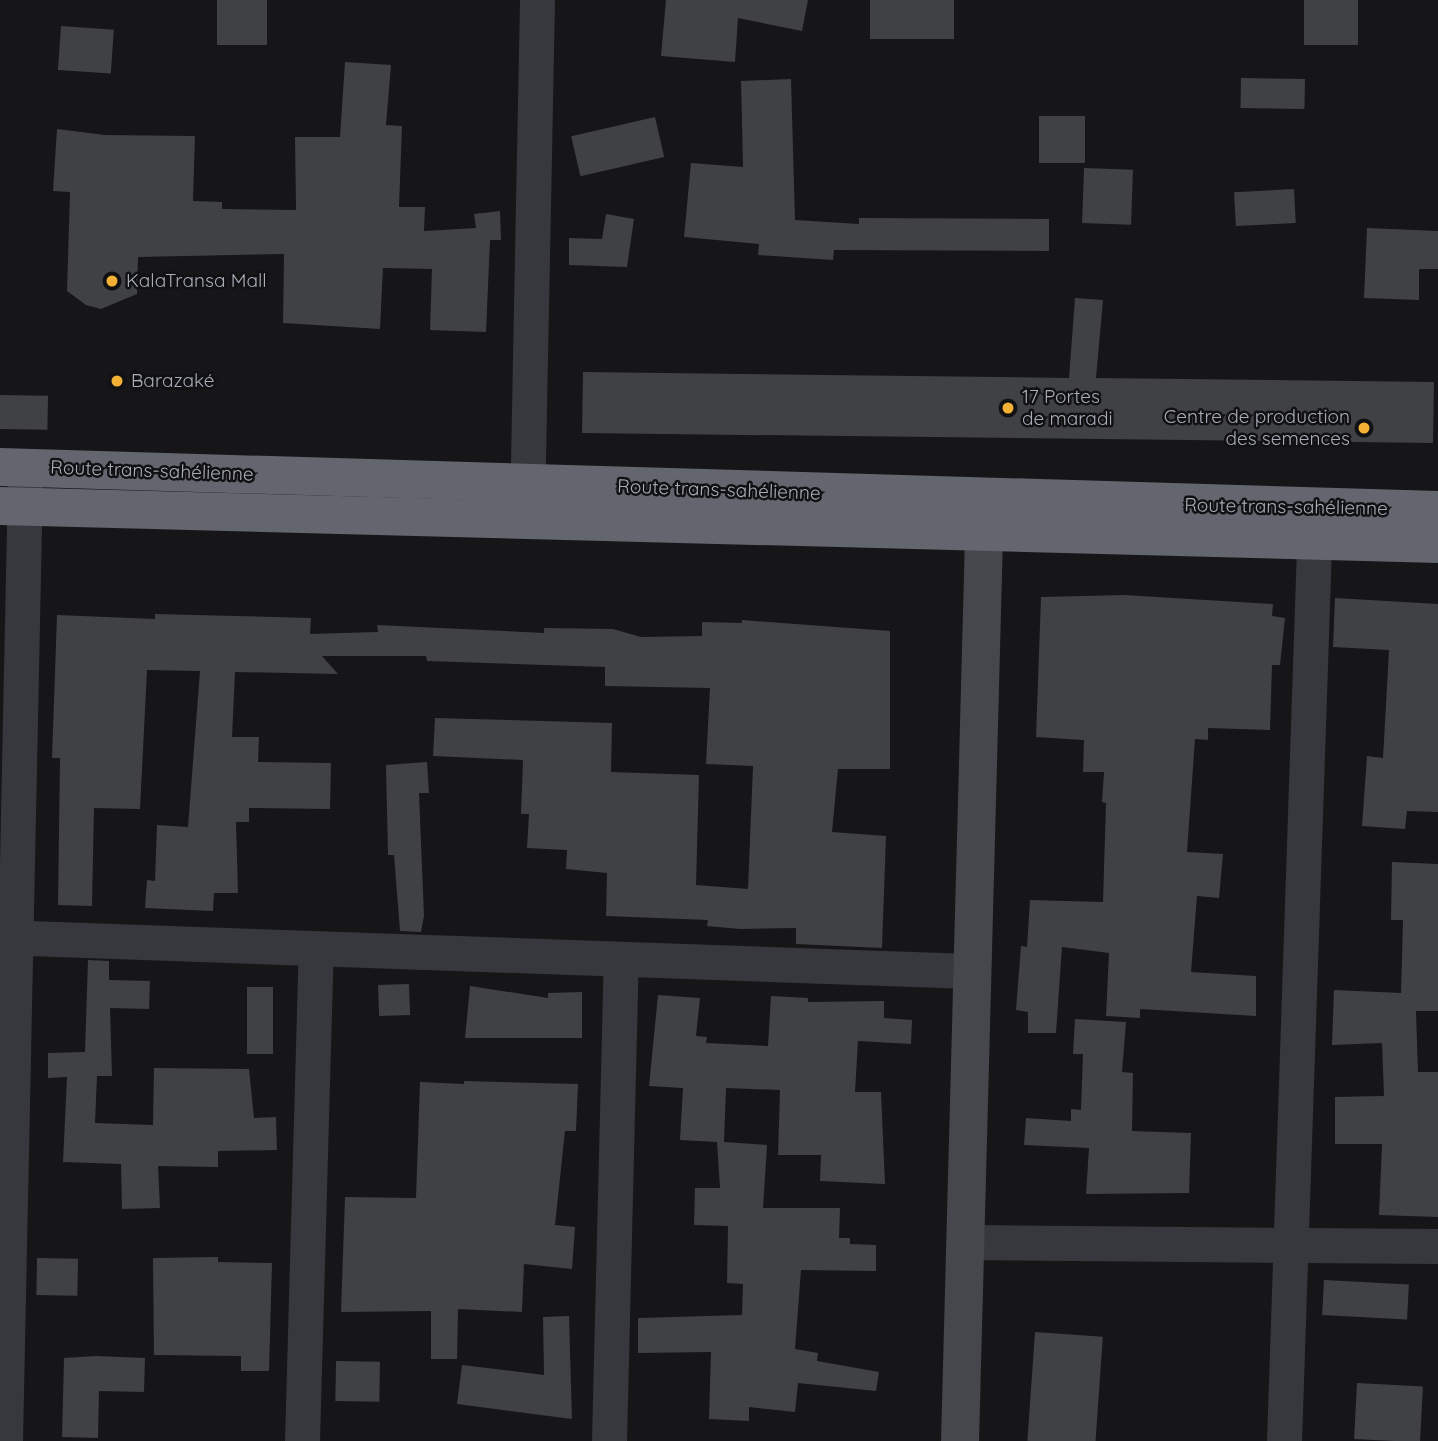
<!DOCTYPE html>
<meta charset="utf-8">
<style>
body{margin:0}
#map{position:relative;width:1438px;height:1441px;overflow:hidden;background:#161618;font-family:Quicksand,sans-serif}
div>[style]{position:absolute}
.building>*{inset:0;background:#404145;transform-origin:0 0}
.street>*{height:35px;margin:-17.5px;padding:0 17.5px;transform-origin:17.5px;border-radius:17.5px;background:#37383d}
.secondary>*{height:38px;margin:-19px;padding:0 19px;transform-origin:19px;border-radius:19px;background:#45474d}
.highway>*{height:38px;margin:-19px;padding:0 19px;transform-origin:19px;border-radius:19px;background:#63666e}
.dots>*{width:19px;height:19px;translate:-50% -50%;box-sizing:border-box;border:4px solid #111113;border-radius:50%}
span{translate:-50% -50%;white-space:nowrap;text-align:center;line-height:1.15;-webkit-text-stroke:5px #111113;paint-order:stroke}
.poi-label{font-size:19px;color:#a8adb8}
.left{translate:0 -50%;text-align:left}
.right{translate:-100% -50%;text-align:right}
.street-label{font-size:19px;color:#a8adb8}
</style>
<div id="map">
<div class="building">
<i style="left:217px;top:0;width:50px;height:45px"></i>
<i style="clip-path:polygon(666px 0,808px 0,802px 31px,738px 18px,735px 62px,661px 56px)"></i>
<i style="left:870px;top:0;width:84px;height:39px"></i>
<i style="left:1304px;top:0;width:54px;height:45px"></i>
<i style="left:61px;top:26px;width:53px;height:44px;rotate:4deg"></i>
<i style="clip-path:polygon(345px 62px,391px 65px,386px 125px,402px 126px,399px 207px,425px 207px,424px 231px,476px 228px,474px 214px,500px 211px,501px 240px,490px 240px,486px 332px,430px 330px,432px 269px,383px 268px,380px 329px,283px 323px,284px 254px,138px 257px,137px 294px,101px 309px,86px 305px,67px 291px,70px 192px,53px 191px,57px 129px,105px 135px,195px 136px,193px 201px,222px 202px,222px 209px,296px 210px,295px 137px,340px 137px)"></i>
<i style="left:1241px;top:78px;width:64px;height:30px;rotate:1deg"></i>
<i style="clip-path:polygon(791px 79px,795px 220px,859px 224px,859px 218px,1049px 219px,1049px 251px,834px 250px,833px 260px,758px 255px,759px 244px,684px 237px,691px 163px,743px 167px,741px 81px)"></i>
<i style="left:1039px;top:116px;width:46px;height:47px"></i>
<i style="left:655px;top:117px;width:41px;height:86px;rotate:77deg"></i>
<i style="left:1084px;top:168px;width:49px;height:55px;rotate:2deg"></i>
<i style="left:1294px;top:189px;width:34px;height:60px;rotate:87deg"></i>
<i style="clip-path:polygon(606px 214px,634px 219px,627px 267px,569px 265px,569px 238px,602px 239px)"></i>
<i style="clip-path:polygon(1367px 228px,1438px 231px,1438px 269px,1419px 269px,1419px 300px,1364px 298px)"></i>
<i style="clip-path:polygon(1075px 298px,1103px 300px,1096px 378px,1434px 382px,1433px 443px,582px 433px,583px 372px,1069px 378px)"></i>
<i style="left:0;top:395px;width:48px;height:34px;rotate:1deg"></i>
<i style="clip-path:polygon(1124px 595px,1273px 604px,1272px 616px,1285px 618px,1280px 665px,1272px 665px,1270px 730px,1208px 728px,1208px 740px,1195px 739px,1187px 852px,1223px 854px,1219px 898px,1197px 896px,1191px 972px,1256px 976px,1256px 1016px,1140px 1009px,1140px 1018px,1106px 1016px,1109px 953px,1062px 947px,1056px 1033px,1028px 1033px,1028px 1012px,1016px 1010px,1021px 946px,1027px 947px,1030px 900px,1103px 902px,1106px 803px,1102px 802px,1104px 772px,1083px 772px,1084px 740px,1036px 737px,1041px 597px)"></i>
<i style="clip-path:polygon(1335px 598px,1438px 604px,1438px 812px,1407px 811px,1405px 829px,1362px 826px,1367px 756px,1383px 758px,1389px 650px,1333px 647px)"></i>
<i style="clip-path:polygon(155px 614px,311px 618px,310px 634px,378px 632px,377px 625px,544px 633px,544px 628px,613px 629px,641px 637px,702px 636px,702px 622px,742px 623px,742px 620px,890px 631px,890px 769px,838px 769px,832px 832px,886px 836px,882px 948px,796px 944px,796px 928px,740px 929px,707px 926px,708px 920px,606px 916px,607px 873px,566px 869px,567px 850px,527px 848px,529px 814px,521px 814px,523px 760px,433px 756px,435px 718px,612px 723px,611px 772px,699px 775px,696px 885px,748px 889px,753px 766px,706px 764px,710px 688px,605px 686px,605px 667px,427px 661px,426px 656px,322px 656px,338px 674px,235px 672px,232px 737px,259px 737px,258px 762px,331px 763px,330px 809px,249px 808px,249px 822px,236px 822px,238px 893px,214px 893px,213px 911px,145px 908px,147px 880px,155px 881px,157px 825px,188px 827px,200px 671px,147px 670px,140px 809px,94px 808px,92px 906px,58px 905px,60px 758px,52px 758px,57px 615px,155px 619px)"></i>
<i style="clip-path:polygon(427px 762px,429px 793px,419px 793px,424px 916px,421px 932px,400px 931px,394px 855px,388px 855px,386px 765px)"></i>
<i style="clip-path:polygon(1392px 862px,1438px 864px,1438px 1011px,1416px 1011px,1418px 1072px,1438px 1072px,1438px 1217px,1379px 1215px,1382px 1144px,1335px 1144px,1335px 1097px,1384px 1096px,1382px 1043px,1332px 1045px,1334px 990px,1401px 993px,1403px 920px,1391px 920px)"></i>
<i style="clip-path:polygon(88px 960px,109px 961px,109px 980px,150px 981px,149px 1009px,110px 1008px,112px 1076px,97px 1076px,95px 1123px,153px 1125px,154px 1068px,249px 1069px,254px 1118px,276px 1117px,277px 1150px,218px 1151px,218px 1167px,158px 1166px,160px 1208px,122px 1209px,121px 1164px,63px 1162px,67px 1077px,48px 1078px,48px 1053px,85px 1052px)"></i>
<i style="left:409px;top:984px;width:31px;height:31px;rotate:88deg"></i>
<i style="clip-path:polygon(470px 986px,548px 998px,548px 993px,582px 992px,582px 1038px,465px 1038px)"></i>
<i style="left:247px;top:987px;width:26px;height:67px"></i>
<i style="clip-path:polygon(658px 995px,700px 998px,696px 1036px,707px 1037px,706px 1043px,768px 1046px,771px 996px,808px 998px,808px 1002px,884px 1001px,884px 1018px,912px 1020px,911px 1044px,858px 1041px,855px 1092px,881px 1092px,885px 1184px,820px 1181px,821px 1155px,778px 1155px,780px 1090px,726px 1088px,724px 1142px,767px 1145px,763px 1208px,840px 1208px,839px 1238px,850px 1238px,850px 1244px,876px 1245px,876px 1271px,801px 1270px,795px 1349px,818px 1353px,817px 1361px,879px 1372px,876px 1391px,798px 1383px,795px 1412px,749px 1407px,749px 1421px,709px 1419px,711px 1352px,638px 1353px,638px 1318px,742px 1315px,743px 1284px,727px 1283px,728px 1226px,694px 1225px,695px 1188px,720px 1188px,717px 1142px,680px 1140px,683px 1088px,649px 1086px)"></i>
<i style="clip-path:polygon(1075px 1019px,1126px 1022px,1122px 1072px,1133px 1073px,1132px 1131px,1191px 1133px,1189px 1193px,1086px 1194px,1089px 1148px,1024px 1145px,1026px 1118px,1071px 1121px,1071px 1109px,1081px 1110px,1083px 1054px,1073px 1054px)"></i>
<i style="clip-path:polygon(464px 1081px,578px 1084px,576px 1131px,565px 1131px,555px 1225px,575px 1227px,572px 1269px,524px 1264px,522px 1312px,458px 1309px,457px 1359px,431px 1359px,431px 1311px,341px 1312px,345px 1197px,416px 1198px,420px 1082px,464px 1084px)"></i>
<i style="clip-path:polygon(218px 1257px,218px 1262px,272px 1263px,269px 1371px,241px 1371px,241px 1356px,154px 1355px,153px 1258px)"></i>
<i style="left:37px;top:1258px;width:41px;height:37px;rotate:1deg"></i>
<i style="left:1324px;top:1280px;width:85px;height:35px;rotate:3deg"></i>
<i style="clip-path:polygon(569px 1316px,572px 1419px,457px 1404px,462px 1365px,544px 1375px,543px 1317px)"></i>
<i style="left:1035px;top:1332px;width:68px;height:109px;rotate:4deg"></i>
<i style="clip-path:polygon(96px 1356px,145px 1358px,144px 1392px,99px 1391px,98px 1438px,62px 1437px,64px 1358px)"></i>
<i style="left:336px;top:1361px;width:44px;height:40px;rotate:1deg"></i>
<i style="left:1357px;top:1383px;width:66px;height:56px;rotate:3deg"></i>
</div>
<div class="street">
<i style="left:527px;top:512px;width:512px;rotate:-88.88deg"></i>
<i style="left:0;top:937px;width:971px;rotate:2.01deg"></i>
<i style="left:966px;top:1242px;width:472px;rotate:0.5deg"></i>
<i style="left:5px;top:1441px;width:962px;rotate:-88.81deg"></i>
<i style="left:302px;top:1441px;width:493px;rotate:-88.4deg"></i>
<i style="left:609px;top:1441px;width:482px;rotate:-88.6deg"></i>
<i style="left:1284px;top:1441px;width:928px;rotate:-88.08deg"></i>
</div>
<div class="secondary">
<i style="left:960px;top:1441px;width:941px;rotate:-88.48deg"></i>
</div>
<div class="highway">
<i style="left:0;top:467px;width:1439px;rotate:1.71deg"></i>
<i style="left:0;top:506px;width:1439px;rotate:1.51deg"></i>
</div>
<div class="dots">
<i style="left:112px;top:281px;background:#f2b134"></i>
<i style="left:117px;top:381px;background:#f2b134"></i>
<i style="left:1008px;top:408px;background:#f2b134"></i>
<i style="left:1364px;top:428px;background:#f2b134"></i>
</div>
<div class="poi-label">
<span class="left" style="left:126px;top:281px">KalaTransa Mall</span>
<span class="left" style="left:131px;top:381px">Barazaké</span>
<span class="left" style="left:1022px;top:408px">17 Portes<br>de maradi</span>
<span class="right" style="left:1350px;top:428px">Centre de production<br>des semences</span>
</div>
<div class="street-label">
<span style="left:152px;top:471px;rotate:2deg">Route trans-sahélienne</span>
<span style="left:719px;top:490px;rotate:2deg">Route trans-sahélienne</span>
<span style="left:1286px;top:507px;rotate:1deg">Route trans-sahélienne</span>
</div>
</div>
